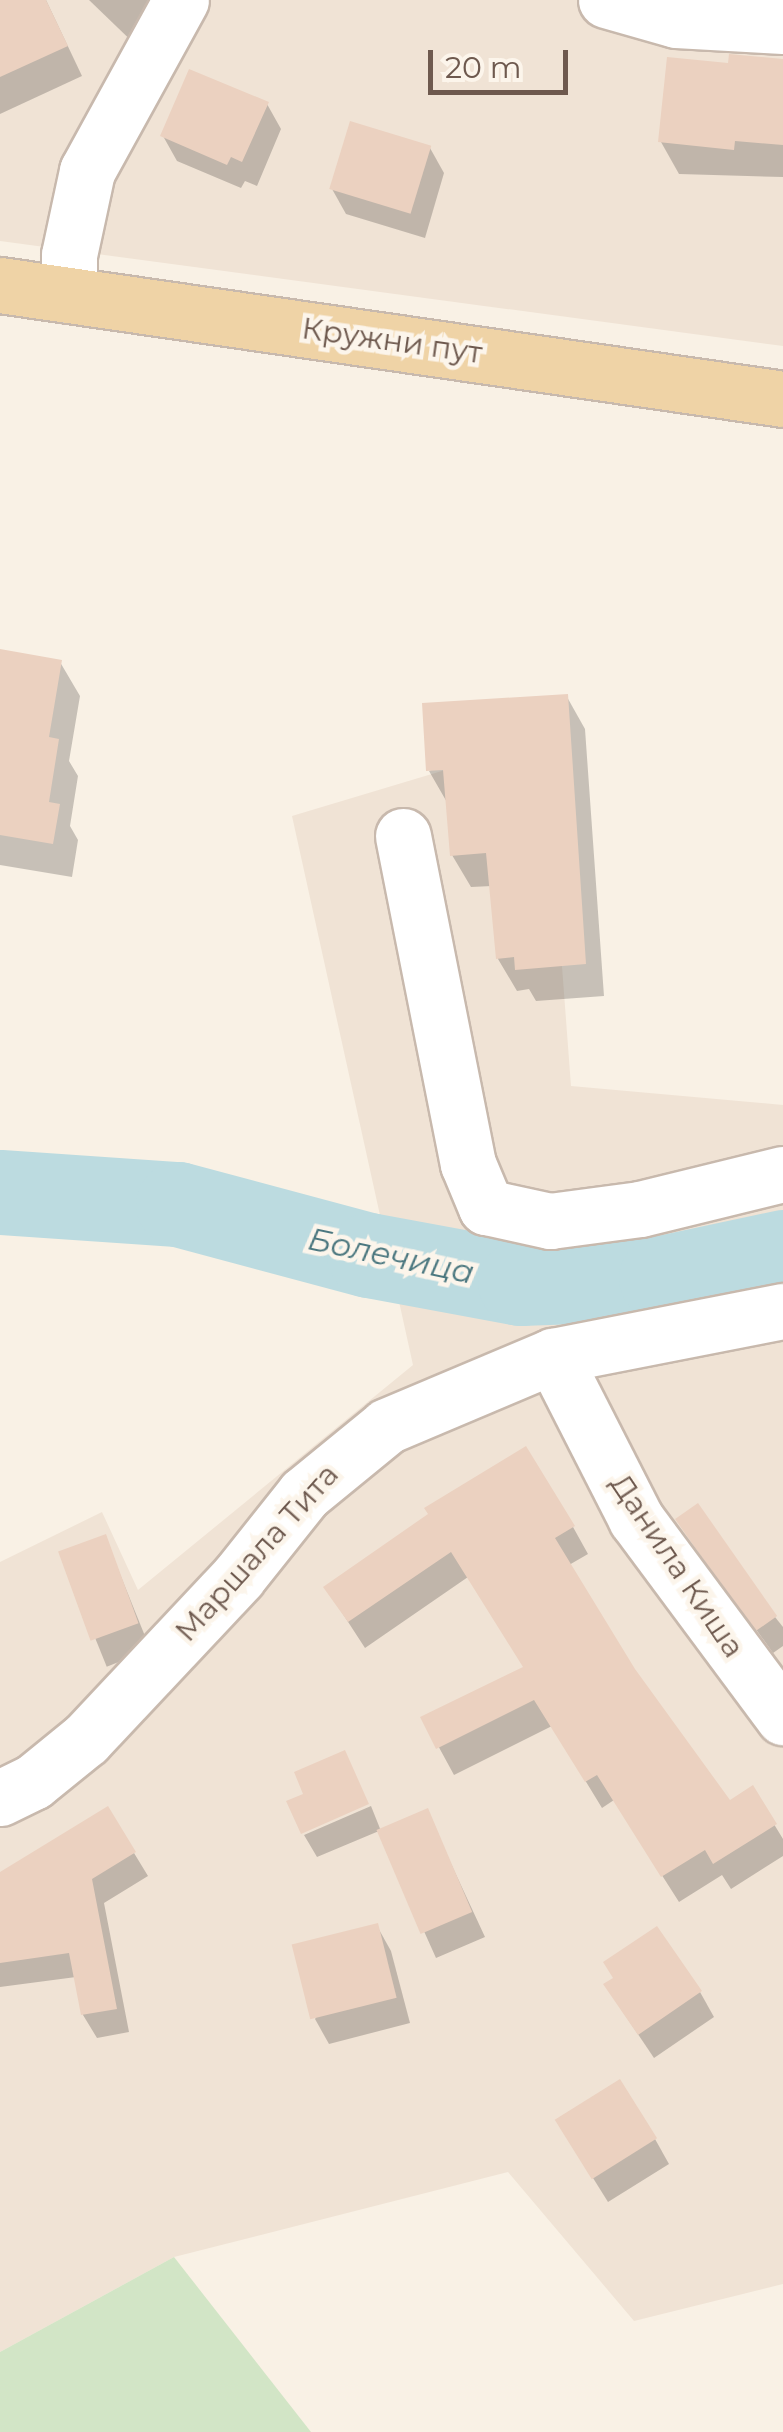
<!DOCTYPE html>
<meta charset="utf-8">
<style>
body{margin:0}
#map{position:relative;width:783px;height:2432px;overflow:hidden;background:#f9f1e5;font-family:Montserrat,sans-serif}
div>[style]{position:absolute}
.residential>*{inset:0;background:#f0e3d5}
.green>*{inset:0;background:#d2e5c6}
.shadow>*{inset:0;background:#0003;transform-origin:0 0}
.river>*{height:85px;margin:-42.5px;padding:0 42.5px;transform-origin:42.5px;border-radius:42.5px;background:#bcdbe0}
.building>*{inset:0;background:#ebd1c0;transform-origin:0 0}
.roads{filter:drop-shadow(2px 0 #c8b9ad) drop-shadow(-2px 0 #c8b9ad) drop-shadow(0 2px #c8b9ad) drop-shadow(0 -2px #c8b9ad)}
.minor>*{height:55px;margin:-27.5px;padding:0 27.5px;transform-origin:27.5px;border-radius:27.5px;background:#fff}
.major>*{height:55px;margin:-27.5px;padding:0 27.5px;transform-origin:27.5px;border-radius:27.5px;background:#efd3a6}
span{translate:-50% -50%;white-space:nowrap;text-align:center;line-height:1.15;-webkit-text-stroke:9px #fcf5eb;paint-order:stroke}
.street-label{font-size:30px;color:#6e594e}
.water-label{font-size:32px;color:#4b777f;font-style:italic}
.scale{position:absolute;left:428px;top:50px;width:140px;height:45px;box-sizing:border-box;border:5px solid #6e594e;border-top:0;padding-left:12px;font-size:30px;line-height:35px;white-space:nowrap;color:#6e594e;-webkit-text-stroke:8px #fcf5eb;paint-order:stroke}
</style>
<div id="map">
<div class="residential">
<i style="clip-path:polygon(0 0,783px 0,783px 346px,0 241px)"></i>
<i style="clip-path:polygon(545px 740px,571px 1086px,783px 1105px,783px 2284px,634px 2321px,508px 2172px,174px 2257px,0 2352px,0 1562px,102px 1512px,138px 1590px,413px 1365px,292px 816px)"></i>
</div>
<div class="green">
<i style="clip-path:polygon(174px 2257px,311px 2432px,0 2432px,0 2352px)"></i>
</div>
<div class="shadow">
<i style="clip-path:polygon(0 0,46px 0,82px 76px,0 114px)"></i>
<i style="clip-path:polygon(89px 0,195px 0,144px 53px)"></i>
<i style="clip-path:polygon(783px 62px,783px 177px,679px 174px,661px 142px,730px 66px)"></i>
<i style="clip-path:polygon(267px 104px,281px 129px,257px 186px,245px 181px,241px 188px,177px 161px,163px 136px)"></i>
<i style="clip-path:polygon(430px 148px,444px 173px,425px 238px,346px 214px,332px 189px)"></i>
<i style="clip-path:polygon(0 652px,60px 662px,80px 696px,69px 761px,78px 776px,70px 826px,78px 840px,72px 877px,0 865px)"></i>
<i style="clip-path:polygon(567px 697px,585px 729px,604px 996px,536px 1001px,529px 989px,517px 991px,498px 959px,492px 886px,471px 887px,452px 855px,448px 804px,429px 771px)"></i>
<i style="clip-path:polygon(431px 1515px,573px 1527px,588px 1554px,569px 1565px,633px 1670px,729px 1803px,752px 1788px,783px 1839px,783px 1856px,731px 1889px,722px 1875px,679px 1902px,614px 1800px,602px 1808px,552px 1726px,454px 1775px,423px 1718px,525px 1669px,468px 1577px,365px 1648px,326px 1588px)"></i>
<i style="clip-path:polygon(678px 1520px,775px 1617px,783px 1627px,783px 1646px,773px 1653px)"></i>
<i style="left:105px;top:1537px;width:121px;height:47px;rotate:68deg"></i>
<i style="clip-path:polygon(371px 1806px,381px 1831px,427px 1812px,485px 1937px,436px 1958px,379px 1831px,317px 1857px,304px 1835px)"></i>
<i style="clip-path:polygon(134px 1853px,148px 1876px,104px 1903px,129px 2032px,97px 2038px,83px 2015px,76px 1977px,0 1987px,0 1888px)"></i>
<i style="clip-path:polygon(377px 1926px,391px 1951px,410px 2023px,329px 2044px,315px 2019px)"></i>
<i style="clip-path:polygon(700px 1992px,714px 2017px,654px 2058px,621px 2009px)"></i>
<i style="clip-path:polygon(655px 2139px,669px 2164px,608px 2202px,573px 2146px)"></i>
</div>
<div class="river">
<i style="left:0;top:1192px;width:178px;rotate:3.9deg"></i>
<i style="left:178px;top:1204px;width:198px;rotate:15deg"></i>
<i style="left:369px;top:1255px;width:154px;rotate:10.5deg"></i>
<i style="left:520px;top:1283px;width:141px;rotate:-2deg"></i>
<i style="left:661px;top:1278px;width:125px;rotate:-12deg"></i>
</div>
<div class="building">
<i style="clip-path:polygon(0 0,46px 0,68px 46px,0 77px)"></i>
<i style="clip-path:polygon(729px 54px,783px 59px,783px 145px,735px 141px,734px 150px,658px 142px,667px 57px,728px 63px)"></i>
<i style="clip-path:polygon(189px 69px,269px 102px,242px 162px,231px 157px,227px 165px,160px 136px)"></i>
<i style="left:350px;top:121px;width:85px;height:71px;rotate:17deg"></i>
<i style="clip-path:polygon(0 649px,62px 660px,49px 737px,59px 739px,49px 802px,60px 804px,53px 844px,0 835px)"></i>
<i style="clip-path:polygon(568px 694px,586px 964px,515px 970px,514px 957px,496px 959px,486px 853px,450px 856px,443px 770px,426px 771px,422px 703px)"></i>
<i style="clip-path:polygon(526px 1446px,575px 1526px,555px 1538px,635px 1669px,730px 1800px,753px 1785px,777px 1824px,713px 1864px,705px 1850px,661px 1877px,597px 1775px,585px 1782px,534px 1700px,436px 1749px,420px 1717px,523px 1667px,451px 1552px,348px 1622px,323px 1587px,428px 1514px,424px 1508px)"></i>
<i style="left:698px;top:1503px;width:138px;height:28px;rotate:55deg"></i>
<i style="left:106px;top:1534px;width:95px;height:51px;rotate:70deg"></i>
<i style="clip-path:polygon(345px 1750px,369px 1804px,301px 1834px,286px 1801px,303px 1794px,294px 1772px)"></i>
<i style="clip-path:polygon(108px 1806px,136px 1852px,92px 1879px,117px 2009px,81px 2015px,69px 1953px,0 1963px,0 1872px)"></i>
<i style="left:428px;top:1808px;width:113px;height:56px;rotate:67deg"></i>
<i style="left:378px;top:1923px;width:77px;height:89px;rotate:76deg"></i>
<i style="clip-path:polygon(657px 1926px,702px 1991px,638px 2035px,603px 1984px,613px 1978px,603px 1962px)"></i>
<i style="left:620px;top:2079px;width:70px;height:77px;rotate:58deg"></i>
</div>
<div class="roads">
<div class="minor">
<i style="left:606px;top:0;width:73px;rotate:15.9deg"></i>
<i style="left:676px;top:20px;width:107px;rotate:3.2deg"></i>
<i style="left:69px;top:295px;width:40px;rotate:-90deg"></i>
<i style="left:69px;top:255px;width:86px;rotate:-77.9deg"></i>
<i style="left:87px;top:171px;width:195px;rotate:-61.2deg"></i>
<i style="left:403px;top:836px;width:334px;rotate:78.8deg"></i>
<i style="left:468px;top:1164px;width:47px;rotate:67.3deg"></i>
<i style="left:486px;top:1207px;width:66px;rotate:12.3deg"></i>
<i style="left:550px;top:1221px;width:91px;rotate:-7.6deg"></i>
<i style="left:640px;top:1209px;width:147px;rotate:-13.8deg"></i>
<i style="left:553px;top:1356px;width:183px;rotate:63deg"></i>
<i style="left:636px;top:1519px;width:247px;rotate:53.4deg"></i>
<i style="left:0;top:1798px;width:37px;rotate:-26deg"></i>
<i style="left:33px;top:1782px;width:68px;rotate:-39.1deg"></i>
<i style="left:86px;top:1739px;width:222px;rotate:-46.8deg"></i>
<i style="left:238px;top:1577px;width:106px;rotate:-51.5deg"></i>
<i style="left:304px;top:1494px;width:107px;rotate:-39.3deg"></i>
<i style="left:387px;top:1426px;width:180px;rotate:-22.9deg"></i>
<i style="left:553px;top:1356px;width:234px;rotate:-11.1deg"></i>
</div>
<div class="major">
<i style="left:0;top:285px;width:791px;rotate:8.28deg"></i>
</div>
</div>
<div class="street-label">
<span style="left:392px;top:341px;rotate:8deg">Кружни пут</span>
<span style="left:257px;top:1553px;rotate:-48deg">Маршала Тита</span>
<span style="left:677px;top:1566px;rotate:56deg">Данила Киша</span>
</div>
<div class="water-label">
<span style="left:391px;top:1256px;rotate:12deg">Болечица</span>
</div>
<div class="scale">20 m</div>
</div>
